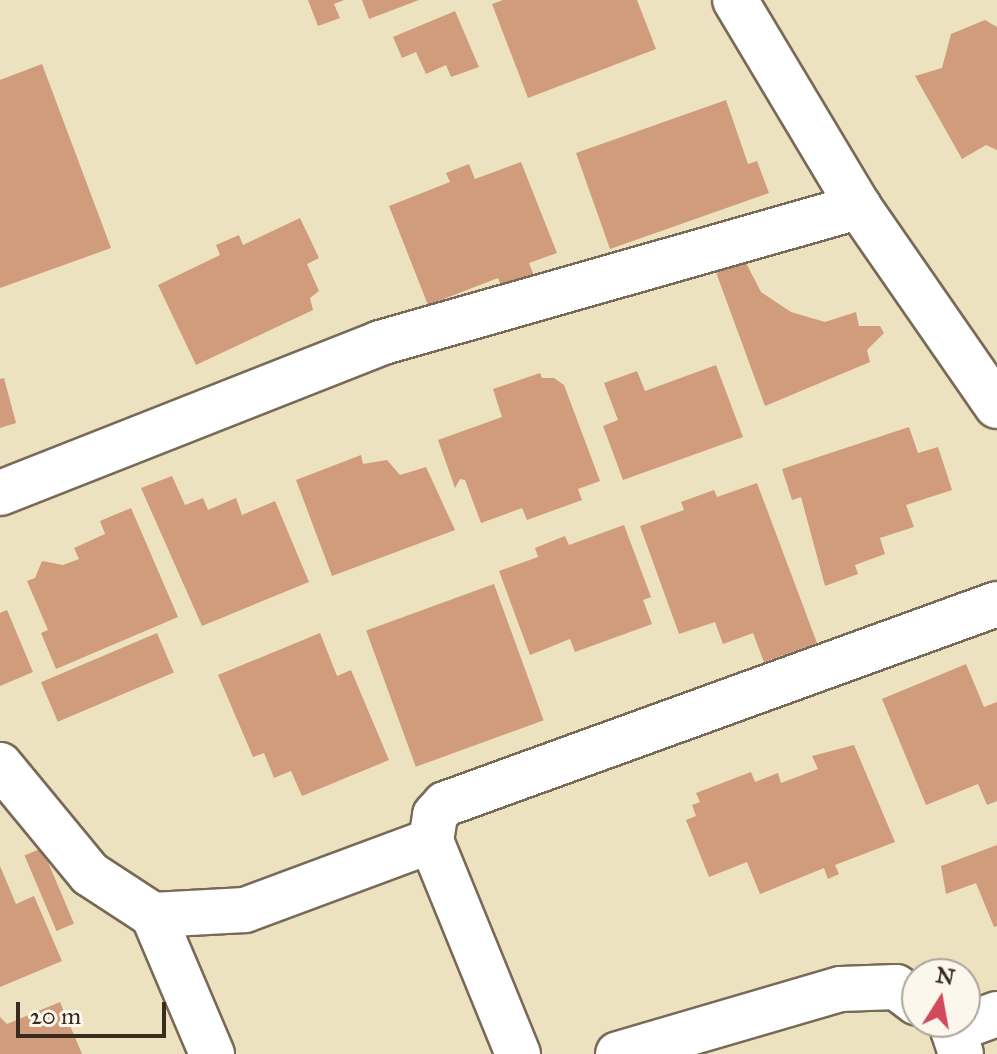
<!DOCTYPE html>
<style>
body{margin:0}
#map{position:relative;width:997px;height:1054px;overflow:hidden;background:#ece2c0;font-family:"IM FELL Great Primer",serif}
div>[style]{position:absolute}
.building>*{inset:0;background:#d09c7b;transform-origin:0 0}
.roads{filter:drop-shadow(2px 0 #796a57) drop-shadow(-2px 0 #796a57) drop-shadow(0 2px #796a57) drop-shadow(0 -2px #796a57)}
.minor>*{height:44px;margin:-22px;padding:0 22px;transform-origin:22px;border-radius:22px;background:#fff}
span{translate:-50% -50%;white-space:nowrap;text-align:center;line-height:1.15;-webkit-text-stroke:6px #fbf7ec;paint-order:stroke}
.north{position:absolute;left:901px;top:958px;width:80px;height:80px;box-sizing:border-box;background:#fbf7ec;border:2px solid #aea59a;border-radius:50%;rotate:11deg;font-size:22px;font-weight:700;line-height:32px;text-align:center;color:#3b2a1e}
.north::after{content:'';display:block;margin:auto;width:28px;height:36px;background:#d1495b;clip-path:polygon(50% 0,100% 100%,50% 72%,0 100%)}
.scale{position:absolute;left:16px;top:1002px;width:150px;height:36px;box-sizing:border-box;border:4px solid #3b2a1e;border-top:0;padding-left:10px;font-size:24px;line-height:28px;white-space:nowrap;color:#3b2a1e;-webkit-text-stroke:6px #fbf7ec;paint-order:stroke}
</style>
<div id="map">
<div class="building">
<i style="clip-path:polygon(308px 0,344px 0,334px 4px,340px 18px,318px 26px)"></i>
<i style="clip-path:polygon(362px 0,419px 0,369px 19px)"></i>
<i style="clip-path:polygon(503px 0,637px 0,656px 49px,528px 98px,492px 4px)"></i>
<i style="clip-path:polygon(455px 11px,479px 67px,451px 77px,446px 65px,426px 74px,416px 52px,402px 58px,393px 37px)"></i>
<i style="clip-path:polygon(985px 20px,997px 27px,997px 150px,986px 145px,962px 159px,915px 76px,942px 68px,951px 34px)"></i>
<i style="clip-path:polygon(42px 64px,111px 248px,0 288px,0 80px)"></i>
<i style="clip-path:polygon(726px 100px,748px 164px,757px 161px,769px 193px,610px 249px,576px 153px)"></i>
<i style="clip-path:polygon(521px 162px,557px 253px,529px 263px,536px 281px,504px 294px,498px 278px,428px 305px,389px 206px,450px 182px,446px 173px,469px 164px,475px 179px)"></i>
<i style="clip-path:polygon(300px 218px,319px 258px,307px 264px,319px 291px,310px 298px,313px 310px,196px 365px,158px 285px,220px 255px,216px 245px,239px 235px,243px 245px)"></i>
<i style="clip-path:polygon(743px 257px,761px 292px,791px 312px,825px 322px,856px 312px,859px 326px,880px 326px,884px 333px,867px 350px,870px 362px,765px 406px,717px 275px,719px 262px)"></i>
<i style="clip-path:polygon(716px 365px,743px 437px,623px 480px,603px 426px,618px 420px,604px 383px,637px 371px,645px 391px)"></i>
<i style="clip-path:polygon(540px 373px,542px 378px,554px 378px,564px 385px,600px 481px,578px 489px,582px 500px,527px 520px,522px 508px,481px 523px,465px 480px,460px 479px,455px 488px,438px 440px,502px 417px,493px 389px)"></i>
<i style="clip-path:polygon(4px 378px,16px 423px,0 428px,0 379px)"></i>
<i style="clip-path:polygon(909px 427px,918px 453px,938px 447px,952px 490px,906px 505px,914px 527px,880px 538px,885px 554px,855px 565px,858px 574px,825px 586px,801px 497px,792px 500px,782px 469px)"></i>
<i style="clip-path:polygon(361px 455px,363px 464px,387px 460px,400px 475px,426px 467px,455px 530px,332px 576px,296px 480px)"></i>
<i style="clip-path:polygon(172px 476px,185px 505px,203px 498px,208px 510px,236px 498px,242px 515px,275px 501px,309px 582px,202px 626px,141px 488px)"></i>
<i style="clip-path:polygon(757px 483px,817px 643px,764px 662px,753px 633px,723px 644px,715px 622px,679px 634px,640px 526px,684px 510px,681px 502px,714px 490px,717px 497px)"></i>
<i style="clip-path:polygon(131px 508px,178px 617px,56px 669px,41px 633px,48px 630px,27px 581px,35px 578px,42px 561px,63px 565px,79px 559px,74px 548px,105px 534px,100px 521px)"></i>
<i style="clip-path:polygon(624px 525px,651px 597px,643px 600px,652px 624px,575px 652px,570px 639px,530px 655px,499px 571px,538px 557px,535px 548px,565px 536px,569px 545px)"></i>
<i style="left:494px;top:584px;width:145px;height:136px;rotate:70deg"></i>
<i style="clip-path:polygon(7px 610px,33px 672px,0 686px,0 613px)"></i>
<i style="left:157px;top:633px;width:43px;height:126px;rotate:67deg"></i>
<i style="clip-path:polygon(320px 633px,337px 676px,351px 670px,389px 760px,302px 796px,291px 771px,274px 778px,264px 753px,253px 757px,218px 675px)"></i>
<i style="clip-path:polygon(966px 664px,984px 707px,997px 702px,997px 801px,987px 805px,978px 784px,926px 805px,882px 699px)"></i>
<i style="clip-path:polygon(854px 745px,895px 842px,835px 865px,839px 874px,828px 879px,824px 868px,760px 894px,747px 862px,709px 877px,686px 820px,696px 816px,692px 805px,700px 802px,696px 793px,751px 772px,755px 782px,778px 773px,781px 783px,818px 769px,812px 756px)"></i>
<i style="clip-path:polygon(997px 845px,997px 926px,994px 927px,976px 883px,946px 894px,941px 866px)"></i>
<i style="left:42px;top:848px;width:82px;height:19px;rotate:67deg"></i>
<i style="clip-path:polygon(0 866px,16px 904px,34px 896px,62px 961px,0 987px)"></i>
<i style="clip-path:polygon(60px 1002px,82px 1054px,0 1054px,0 1017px,7px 1024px)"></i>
</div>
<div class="roads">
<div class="minor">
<i style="left:735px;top:0;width:241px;rotate:59.1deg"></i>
<i style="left:859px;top:207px;width:242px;rotate:55.3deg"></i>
<i style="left:0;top:493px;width:409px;rotate:-21.5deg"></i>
<i style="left:380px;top:343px;width:498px;rotate:-15.9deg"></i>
<i style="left:0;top:765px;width:141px;rotate:50.5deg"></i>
<i style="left:90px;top:874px;width:75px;rotate:33.1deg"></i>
<i style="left:153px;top:915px;width:151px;rotate:67deg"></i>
<i style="left:153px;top:915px;width:92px;rotate:-3.1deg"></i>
<i style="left:245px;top:910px;width:198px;rotate:-20.4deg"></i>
<i style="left:518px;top:1054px;width:230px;rotate:-112.2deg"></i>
<i style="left:431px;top:841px;width:26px;rotate:-81deg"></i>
<i style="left:435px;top:815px;width:15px;rotate:-48deg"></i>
<i style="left:445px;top:804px;width:587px;rotate:-19.92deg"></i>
<i style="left:618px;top:1054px;width:232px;rotate:-16.3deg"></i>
<i style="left:841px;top:989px;width:55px;rotate:-2.1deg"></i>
<i style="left:896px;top:987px;width:26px;rotate:37deg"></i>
<i style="left:961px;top:1054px;width:25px;rotate:-108deg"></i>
<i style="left:953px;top:1030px;width:47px;rotate:-20deg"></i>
</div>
</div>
<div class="north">N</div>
<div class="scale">20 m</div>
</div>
